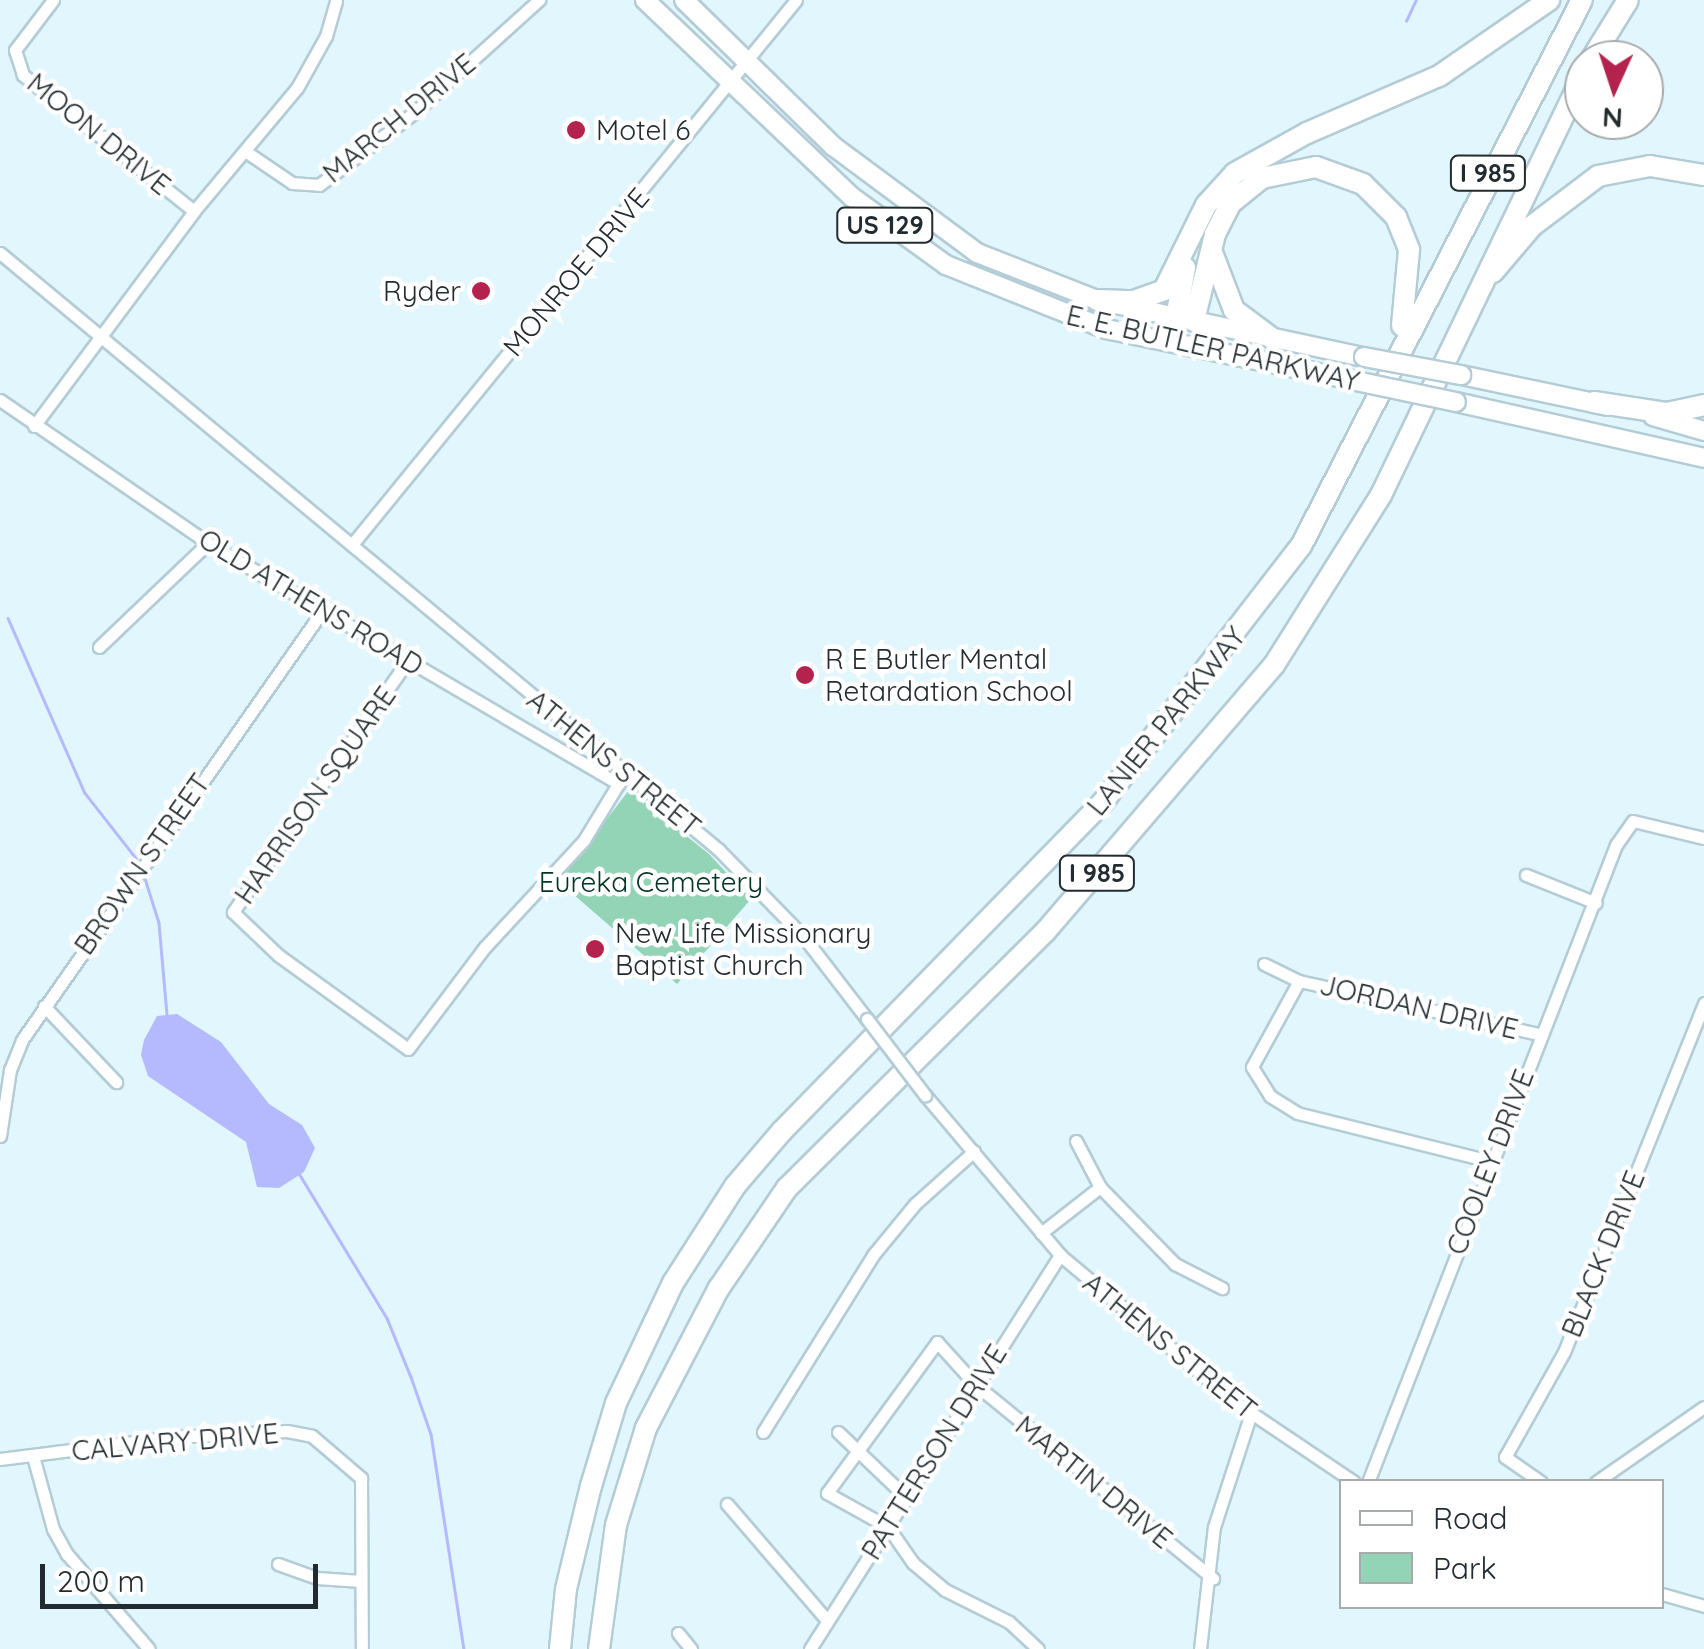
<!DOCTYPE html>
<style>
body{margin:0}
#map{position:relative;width:1704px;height:1649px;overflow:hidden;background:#e2f6fe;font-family:Quicksand,sans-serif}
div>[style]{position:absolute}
.green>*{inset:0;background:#94d4b6}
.water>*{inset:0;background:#b5b9fd}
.stream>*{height:2.5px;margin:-1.25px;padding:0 1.25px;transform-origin:1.25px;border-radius:1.25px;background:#b5b9fd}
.roads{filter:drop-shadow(2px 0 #b3ccd5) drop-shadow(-2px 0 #b3ccd5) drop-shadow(0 2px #b3ccd5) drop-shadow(0 -2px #b3ccd5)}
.minor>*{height:11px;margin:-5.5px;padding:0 5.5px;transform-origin:5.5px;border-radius:5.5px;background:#fff}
.trunk>*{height:18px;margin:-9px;padding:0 9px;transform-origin:9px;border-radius:9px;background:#fff}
.motorway>*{height:20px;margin:-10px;padding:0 10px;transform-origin:10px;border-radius:10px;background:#fff}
.bridges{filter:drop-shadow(2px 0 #b3ccd5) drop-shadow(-2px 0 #b3ccd5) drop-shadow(0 2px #b3ccd5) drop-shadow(0 -2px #b3ccd5)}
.minor-bridge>*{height:11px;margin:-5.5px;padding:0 5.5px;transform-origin:5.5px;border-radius:5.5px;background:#fff}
.trunk-bridge>*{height:18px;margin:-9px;padding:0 9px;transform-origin:9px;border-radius:9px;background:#fff}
.dots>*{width:28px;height:28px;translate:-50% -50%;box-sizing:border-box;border:5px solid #fff;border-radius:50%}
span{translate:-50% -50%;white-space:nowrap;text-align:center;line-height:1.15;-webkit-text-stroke:9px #fff;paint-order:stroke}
.shield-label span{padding:2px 8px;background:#fff;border:2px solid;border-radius:8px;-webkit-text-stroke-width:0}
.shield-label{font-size:25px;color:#222c30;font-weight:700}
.street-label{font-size:28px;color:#222c30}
.poi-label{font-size:28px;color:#222c30}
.left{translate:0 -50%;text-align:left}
.right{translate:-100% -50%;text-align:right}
.park-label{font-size:28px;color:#023422}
.legend{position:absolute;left:1339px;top:1479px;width:325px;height:130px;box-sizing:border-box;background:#fff;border:2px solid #a7abac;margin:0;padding:12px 18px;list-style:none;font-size:30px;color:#222c30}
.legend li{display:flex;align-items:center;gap:20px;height:50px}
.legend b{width:50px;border:2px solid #a7abac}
.north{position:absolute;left:1564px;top:40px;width:100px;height:100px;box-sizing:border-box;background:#fff;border:2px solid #a7abac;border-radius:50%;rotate:183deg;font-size:28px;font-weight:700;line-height:40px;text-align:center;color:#222c30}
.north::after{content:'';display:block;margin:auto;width:35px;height:45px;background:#b4234e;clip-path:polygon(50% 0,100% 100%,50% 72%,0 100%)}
.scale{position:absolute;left:40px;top:1564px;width:278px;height:45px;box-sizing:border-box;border:5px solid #222c30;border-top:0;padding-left:12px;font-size:30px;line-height:35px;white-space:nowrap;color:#222c30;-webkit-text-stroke:8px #fff;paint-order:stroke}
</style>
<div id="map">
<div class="green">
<i style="clip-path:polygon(629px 790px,709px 854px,751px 899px,677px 984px,559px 882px)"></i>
</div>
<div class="water">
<i style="clip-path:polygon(177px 1014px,221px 1042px,269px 1104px,302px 1125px,315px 1148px,304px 1172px,279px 1188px,257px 1187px,246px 1142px,148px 1076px,141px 1055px,144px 1040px,157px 1016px)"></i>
</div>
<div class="stream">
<i style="left:1406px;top:21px;width:23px;rotate:-65deg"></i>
<i style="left:8px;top:618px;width:191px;rotate:66.3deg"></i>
<i style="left:85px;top:793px;width:83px;rotate:51.9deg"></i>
<i style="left:144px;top:875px;width:50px;rotate:72.6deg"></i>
<i style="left:159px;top:923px;width:91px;rotate:85deg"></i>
<i style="left:300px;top:1175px;width:167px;rotate:58.7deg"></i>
<i style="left:387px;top:1318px;width:64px;rotate:67.9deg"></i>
<i style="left:411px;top:1377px;width:60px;rotate:70.7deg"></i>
<i style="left:431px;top:1434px;width:218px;rotate:81.3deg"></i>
</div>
<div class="roads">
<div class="minor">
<i style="left:53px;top:0;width:63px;rotate:127.2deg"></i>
<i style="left:15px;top:50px;width:26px;rotate:72deg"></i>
<i style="left:23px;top:75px;width:218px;rotate:38.5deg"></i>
<i style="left:245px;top:151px;width:57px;rotate:34.2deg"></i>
<i style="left:292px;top:183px;width:27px;rotate:4deg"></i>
<i style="left:319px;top:185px;width:122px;rotate:-37.3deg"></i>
<i style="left:416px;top:111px;width:166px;rotate:-42.1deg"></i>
<i style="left:0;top:253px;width:935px;rotate:39.7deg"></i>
<i style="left:719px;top:850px;width:120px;rotate:45.7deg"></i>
<i style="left:803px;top:936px;width:105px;rotate:52.4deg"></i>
<i style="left:0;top:400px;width:252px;rotate:34.5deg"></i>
<i style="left:208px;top:543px;width:476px;rotate:30.4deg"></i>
<i style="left:618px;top:784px;width:8px;rotate:-50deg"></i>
<i style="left:34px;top:426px;width:268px;rotate:-53.3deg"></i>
<i style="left:194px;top:211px;width:160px;rotate:-50.1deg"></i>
<i style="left:297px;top:88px;width:60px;rotate:-60.9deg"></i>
<i style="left:326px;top:36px;width:37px;rotate:-74deg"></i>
<i style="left:354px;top:542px;width:699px;rotate:-50.8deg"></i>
<i style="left:99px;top:647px;width:151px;rotate:-43.7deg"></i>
<i style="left:408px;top:660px;width:307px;rotate:124.8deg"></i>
<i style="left:233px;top:912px;width:62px;rotate:43.7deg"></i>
<i style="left:278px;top:955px;width:160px;rotate:35.9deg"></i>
<i style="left:408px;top:1049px;width:128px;rotate:-53deg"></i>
<i style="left:485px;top:947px;width:146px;rotate:-47.2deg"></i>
<i style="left:584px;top:840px;width:66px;rotate:-58.7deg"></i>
<i style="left:1526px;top:875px;width:75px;rotate:21.8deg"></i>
<i style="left:1264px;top:964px;width:39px;rotate:26deg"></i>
<i style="left:1299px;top:981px;width:246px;rotate:12.5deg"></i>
<i style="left:1299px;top:981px;width:98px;rotate:118.7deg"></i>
<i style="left:1252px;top:1067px;width:34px;rotate:58deg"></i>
<i style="left:1270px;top:1096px;width:32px;rotate:32deg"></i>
<i style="left:1297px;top:1113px;width:199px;rotate:14deg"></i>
<i style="left:44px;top:1006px;width:105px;rotate:46.5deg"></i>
<i style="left:925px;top:1095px;width:209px;rotate:49.8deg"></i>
<i style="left:1060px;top:1255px;width:229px;rotate:40deg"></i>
<i style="left:1235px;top:1402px;width:143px;rotate:33.9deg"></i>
<i style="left:0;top:1136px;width:67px;rotate:-81.4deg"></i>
<i style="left:10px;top:1070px;width:32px;rotate:-68deg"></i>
<i style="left:22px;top:1040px;width:525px;rotate:-55.01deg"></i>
<i style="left:1076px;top:1141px;width:52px;rotate:62.4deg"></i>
<i style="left:1100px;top:1187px;width:107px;rotate:45.8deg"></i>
<i style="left:1175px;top:1264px;width:53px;rotate:27.1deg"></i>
<i style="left:1041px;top:1233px;width:75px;rotate:-37.9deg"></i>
<i style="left:763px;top:1432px;width:208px;rotate:-58.1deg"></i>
<i style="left:873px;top:1255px;width:66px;rotate:-50.5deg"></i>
<i style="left:915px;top:1204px;width:79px;rotate:-41.9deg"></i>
<i style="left:838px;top:1432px;width:94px;rotate:43.7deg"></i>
<i style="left:33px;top:1456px;width:76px;rotate:74.7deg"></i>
<i style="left:53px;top:1529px;width:29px;rotate:61deg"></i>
<i style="left:67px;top:1554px;width:125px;rotate:49.2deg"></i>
<i style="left:0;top:1459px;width:175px;rotate:-7.2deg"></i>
<i style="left:174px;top:1437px;width:113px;rotate:-3deg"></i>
<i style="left:287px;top:1431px;width:25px;rotate:11deg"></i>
<i style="left:312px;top:1436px;width:65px;rotate:40.6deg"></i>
<i style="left:361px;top:1478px;width:171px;rotate:89.7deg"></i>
<i style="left:1368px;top:1482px;width:684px;rotate:-68.73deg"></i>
<i style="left:1616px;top:845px;width:29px;rotate:-55deg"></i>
<i style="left:1633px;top:821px;width:73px;rotate:13.5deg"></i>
<i style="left:1541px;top:1482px;width:44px;rotate:-145.2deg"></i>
<i style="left:1505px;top:1457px;width:120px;rotate:-60.7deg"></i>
<i style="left:1564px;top:1352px;width:376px;rotate:-68.1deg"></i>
<i style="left:1596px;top:1482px;width:131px;rotate:-34.8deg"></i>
<i style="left:727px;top:1504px;width:152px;rotate:49.3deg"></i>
<i style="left:278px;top:1564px;width:41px;rotate:19.7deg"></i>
<i style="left:317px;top:1578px;width:44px;rotate:3.9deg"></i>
<i style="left:1662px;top:1594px;width:44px;rotate:15.9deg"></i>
<i style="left:678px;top:1633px;width:21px;rotate:51deg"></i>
<i style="left:810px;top:1649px;width:467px;rotate:-57.6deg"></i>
<i style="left:1038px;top:1649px;width:40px;rotate:-137deg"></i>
<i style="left:1009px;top:1622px;width:72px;rotate:-153.4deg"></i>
<i style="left:945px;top:1590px;width:42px;rotate:-139.8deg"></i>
<i style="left:913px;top:1563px;width:44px;rotate:-124.8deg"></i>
<i style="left:888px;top:1527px;width:70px;rotate:-150.9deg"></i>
<i style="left:827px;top:1493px;width:187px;rotate:-53.9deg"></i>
<i style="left:937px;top:1342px;width:58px;rotate:47.8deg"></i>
<i style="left:976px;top:1385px;width:306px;rotate:39.2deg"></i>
<i style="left:1200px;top:1649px;width:123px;rotate:-83.5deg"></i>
<i style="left:1214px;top:1527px;width:120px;rotate:-72deg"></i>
</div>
<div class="trunk">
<i style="left:645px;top:0;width:286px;rotate:43.6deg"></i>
<i style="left:852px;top:197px;width:116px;rotate:35.9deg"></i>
<i style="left:946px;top:265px;width:172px;rotate:21.8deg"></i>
<i style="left:1106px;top:329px;width:255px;rotate:11.7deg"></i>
<i style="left:684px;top:0;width:209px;rotate:44.4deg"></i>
<i style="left:833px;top:146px;width:179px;rotate:36.6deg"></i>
<i style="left:977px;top:253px;width:129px;rotate:21.4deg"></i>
<i style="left:1097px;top:300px;width:273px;rotate:12.1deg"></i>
<i style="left:1461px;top:375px;width:150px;rotate:11.9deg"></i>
<i style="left:1456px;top:402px;width:254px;rotate:12.7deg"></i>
<i style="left:1653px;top:416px;width:53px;rotate:16.4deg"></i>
</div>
<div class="motorway">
<i style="left:1591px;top:60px;width:70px;rotate:-58.3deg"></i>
<i style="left:1213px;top:255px;width:59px;rotate:69.1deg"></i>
<i style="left:1234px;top:310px;width:49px;rotate:36.6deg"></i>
<i style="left:1493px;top:272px;width:60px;rotate:-49.7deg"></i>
<i style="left:1532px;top:226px;width:83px;rotate:-37.1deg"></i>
<i style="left:1598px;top:176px;width:53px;rotate:-10.9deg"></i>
<i style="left:1650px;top:166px;width:55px;rotate:9.5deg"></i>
<i style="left:1097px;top:300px;width:37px;rotate:2deg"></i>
<i style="left:1134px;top:301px;width:32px;rotate:-20deg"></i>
<i style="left:1164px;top:290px;width:95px;rotate:-63.7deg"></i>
<i style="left:1206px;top:205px;width:43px;rotate:-47.8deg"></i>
<i style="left:1235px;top:173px;width:82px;rotate:-29.1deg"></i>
<i style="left:1307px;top:133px;width:144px;rotate:-23.4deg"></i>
<i style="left:1439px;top:76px;width:134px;rotate:-34.6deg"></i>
<i style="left:1176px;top:318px;width:51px;rotate:-79.8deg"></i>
<i style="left:1194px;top:321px;width:89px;rotate:-76.4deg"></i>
<i style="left:1215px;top:234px;width:35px;rotate:-63deg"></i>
<i style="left:1231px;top:203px;width:40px;rotate:-39deg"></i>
<i style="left:1262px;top:178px;width:55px;rotate:-11.5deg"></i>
<i style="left:1316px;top:167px;width:50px;rotate:19.9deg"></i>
<i style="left:1363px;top:184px;width:47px;rotate:45deg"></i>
<i style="left:1396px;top:217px;width:35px;rotate:68deg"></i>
<i style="left:1409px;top:250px;width:76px;rotate:95.3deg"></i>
<i style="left:1594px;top:402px;width:74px;rotate:8.6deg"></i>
<i style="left:1667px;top:413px;width:38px;rotate:-12deg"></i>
<i style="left:560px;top:1649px;width:60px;rotate:-84.3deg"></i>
<i style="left:566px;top:1589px;width:106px;rotate:-76.4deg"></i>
<i style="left:591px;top:1486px;width:87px;rotate:-73.2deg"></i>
<i style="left:616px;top:1403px;width:133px;rotate:-64.6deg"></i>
<i style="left:673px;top:1283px;width:115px;rotate:-57.4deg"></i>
<i style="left:735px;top:1186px;width:72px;rotate:-49.5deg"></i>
<i style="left:782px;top:1131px;width:460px;rotate:-45.7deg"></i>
<i style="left:1103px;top:802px;width:324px;rotate:-52.3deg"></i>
<i style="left:1301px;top:546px;width:614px;rotate:-62.77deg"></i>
<i style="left:599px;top:1649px;width:125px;rotate:-82.2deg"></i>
<i style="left:616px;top:1525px;width:102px;rotate:-72.8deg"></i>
<i style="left:646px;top:1428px;width:158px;rotate:-62.5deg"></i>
<i style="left:719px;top:1288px;width:121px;rotate:-55.8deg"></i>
<i style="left:787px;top:1188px;width:363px;rotate:-44.8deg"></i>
<i style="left:1045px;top:932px;width:352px;rotate:-49.4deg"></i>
<i style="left:1274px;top:665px;width:201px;rotate:-57.8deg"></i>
<i style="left:1381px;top:495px;width:468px;rotate:-64.3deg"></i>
</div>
</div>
<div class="bridges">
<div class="minor-bridge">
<i style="left:867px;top:1019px;width:96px;rotate:52.7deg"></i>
</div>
<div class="trunk-bridge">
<i style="left:1364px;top:357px;width:99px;rotate:10.5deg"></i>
<i style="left:1356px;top:381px;width:102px;rotate:11.9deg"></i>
</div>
</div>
<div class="dots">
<i style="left:576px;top:130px;background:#b4234e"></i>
<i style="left:481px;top:291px;background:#b4234e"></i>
<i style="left:805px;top:675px;background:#b4234e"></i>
<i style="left:595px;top:949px;background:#b4234e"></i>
</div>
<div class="shield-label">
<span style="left:1488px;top:173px">I 985</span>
<span style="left:885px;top:225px">US 129</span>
<span style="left:1097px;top:873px">I 985</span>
</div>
<div class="street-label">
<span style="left:399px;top:118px;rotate:-39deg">MARCH DRIVE</span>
<span style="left:99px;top:134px;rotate:39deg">MOON DRIVE</span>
<span style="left:576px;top:272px;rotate:-50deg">MONROE DRIVE</span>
<span style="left:1213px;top:348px;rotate:13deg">E. E. BUTLER PARKWAY</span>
<span style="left:311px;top:602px;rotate:31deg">OLD ATHENS ROAD</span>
<span style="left:1166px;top:721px;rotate:-51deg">LANIER PARKWAY</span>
<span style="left:614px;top:763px;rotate:39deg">ATHENS STREET</span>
<span style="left:315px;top:795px;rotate:-55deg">HARRISON SQUARE</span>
<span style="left:142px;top:864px;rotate:-55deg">BROWN STREET</span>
<span style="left:1419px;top:1007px;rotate:13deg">JORDAN DRIVE</span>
<span style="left:1490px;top:1162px;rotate:-69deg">COOLEY DRIVE</span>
<span style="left:1603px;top:1254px;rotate:-68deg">BLACK DRIVE</span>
<span style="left:1170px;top:1346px;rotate:39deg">ATHENS STREET</span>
<span style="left:175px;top:1442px;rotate:-5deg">CALVARY DRIVE</span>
<span style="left:934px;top:1452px;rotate:-58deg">PATTERSON DRIVE</span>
<span style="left:1094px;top:1482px;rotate:39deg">MARTIN DRIVE</span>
</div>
<div class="poi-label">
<span class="left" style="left:596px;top:130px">Motel 6</span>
<span class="right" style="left:461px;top:291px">Ryder</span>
<span class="left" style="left:825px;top:675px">R E Butler Mental<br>Retardation School</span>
<span class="left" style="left:615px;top:949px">New Life Missionary<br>Baptist Church</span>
</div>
<div class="park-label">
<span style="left:651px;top:882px">Eureka Cemetery</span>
</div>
<ul class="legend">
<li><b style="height:12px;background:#fff"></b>Road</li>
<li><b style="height:28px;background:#94d4b6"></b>Park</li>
</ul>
<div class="north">N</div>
<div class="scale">200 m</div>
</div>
